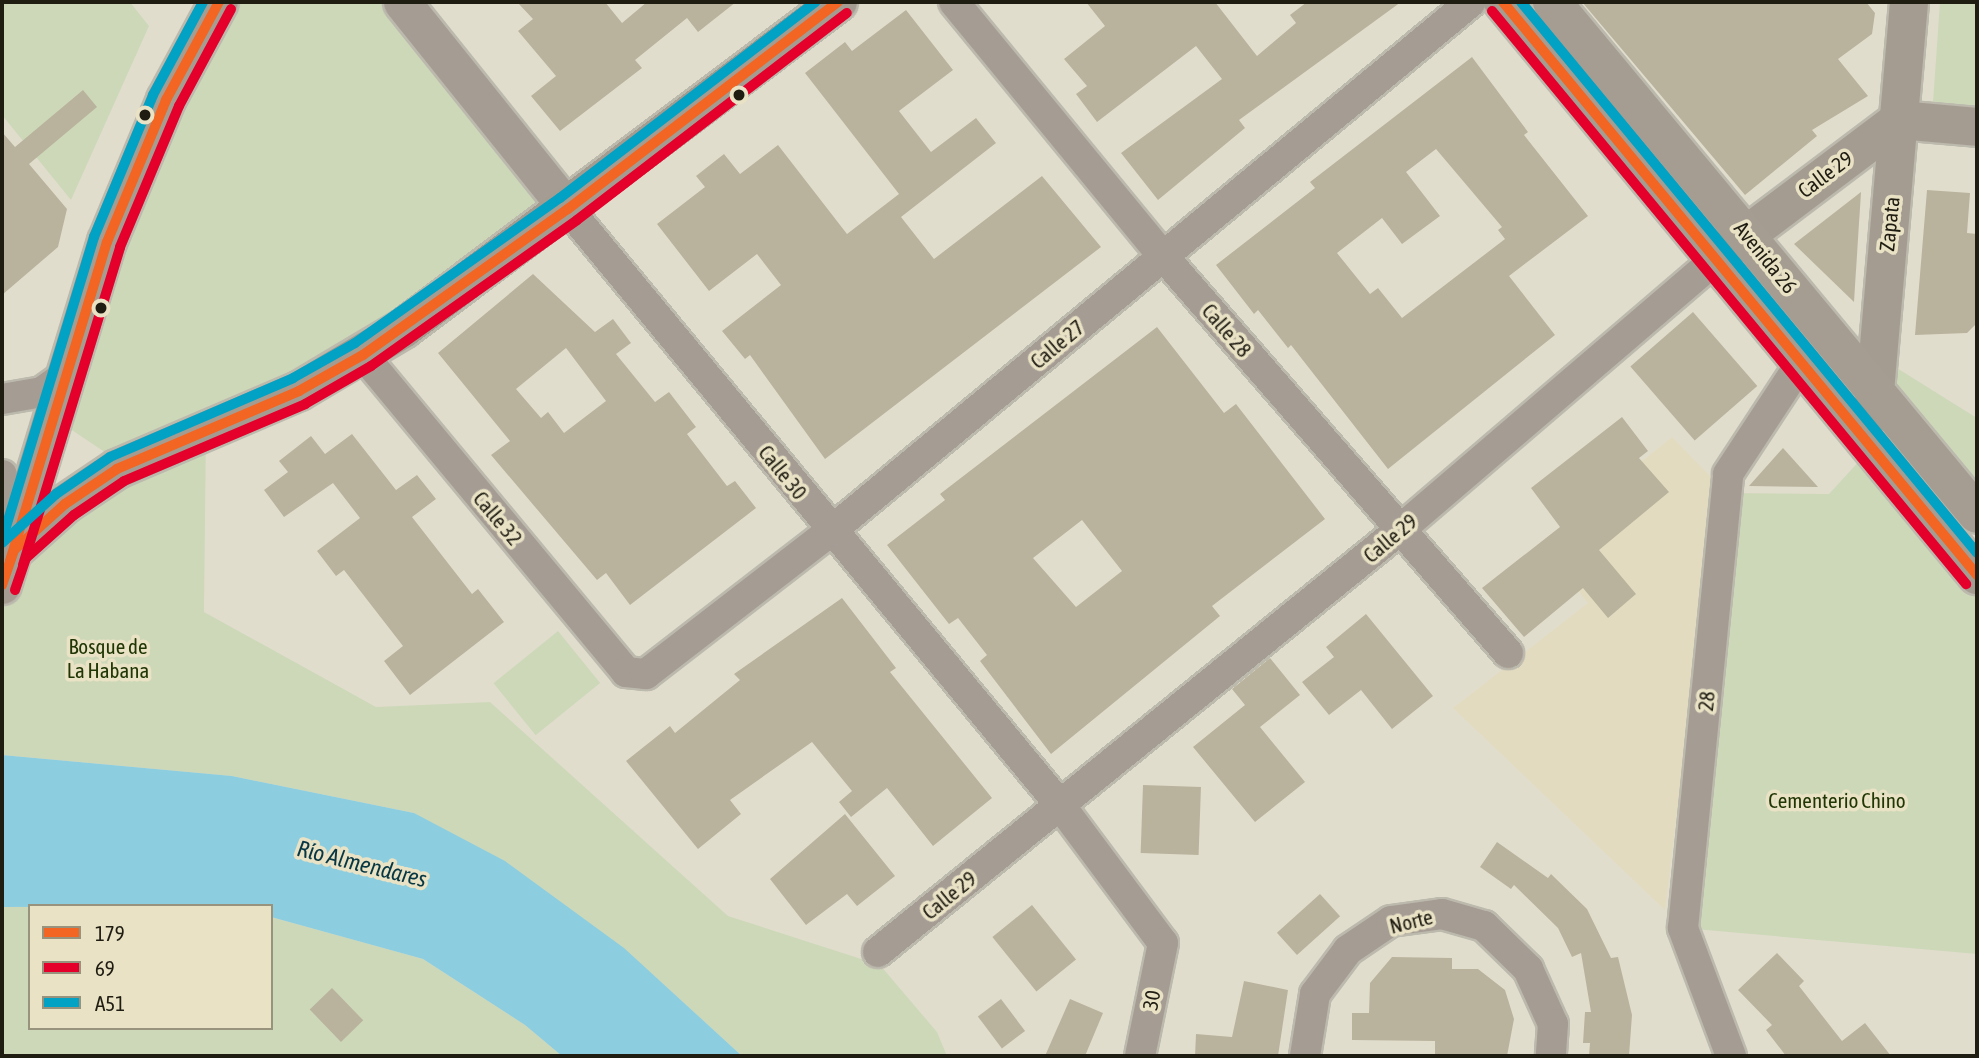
<!DOCTYPE html>
<meta charset="utf-8">
<style>
body{margin:0}
#map{position:relative;width:1979px;height:1058px;overflow:hidden;background:#e1ddcd;font-family:"Asap Condensed",sans-serif}
div>[style]{position:absolute}
.built>*{inset:0;background:#e2dbc0}
.green>*{inset:0;background:#cdd8b9;transform-origin:0 0}
.water>*{inset:0;background:#8ccee0}
.building>*{inset:0;background:#b9b39d;transform-origin:0 0}
.roads{filter:drop-shadow(2px 0 #bcb9ad) drop-shadow(-2px 0 #bcb9ad) drop-shadow(0 2px #bcb9ad) drop-shadow(0 -2px #bcb9ad)}
.minor>*{height:30px;margin:-15px;padding:0 15px;transform-origin:15px;border-radius:15px;background:#a59c94}
.tertiary>*{height:37px;margin:-18.5px;padding:0 18.5px;transform-origin:18.5px;border-radius:18.5px;background:#a59c94}
.secondary>*{height:38px;margin:-19px;padding:0 19px;transform-origin:19px;border-radius:19px;background:#a59c91}
.primary>*{height:38px;margin:-19px;padding:0 19px;transform-origin:19px;border-radius:19px;background:#a69d92}
.bus-1>*{height:10px;margin:-5px;padding:0 5px;transform-origin:5px;border-radius:5px;background:#f26522}
.bus-2>*{height:10px;margin:-5px;padding:0 5px;transform-origin:5px;border-radius:5px;background:#e4002b}
.bus-3>*{height:10px;margin:-5px;padding:0 5px;transform-origin:5px;border-radius:5px;background:#02a2c5}
.dots>*{width:19px;height:19px;translate:-50% -50%;box-sizing:border-box;border:4px solid #e9e2c5;border-radius:50%}
span{translate:-50% -50%;white-space:nowrap;text-align:center;line-height:1.15;-webkit-text-stroke:7px #e9e2c5;paint-order:stroke}
.street-label{font-size:21px;color:#1f1c12}
.park-label{font-size:21px;color:#203604}
.water-label{font-size:23px;color:#083744;font-style:italic}
.frame{position:absolute;inset:0;border:4px solid #1f1c12;pointer-events:none}
.legend{position:absolute;left:28px;top:904px;width:245px;height:126px;box-sizing:border-box;background:#e9e2c5;border:2px solid #98937d;margin:0;padding:9px 12px;list-style:none;font-size:21px;color:#1f1c12}
.legend li{display:flex;align-items:center;gap:14px;height:35px}
.legend b{width:35px;border:2px solid #98937d}
</style>
<div id="map">
<div class="built">
<i style="clip-path:polygon(1672px 437px,1717px 483px,1665px 910px,1453px 708px,1588px 603px,1540px 543px)"></i>
</div>
<div class="green">
<i style="clip-path:polygon(2px 2px,130px 2px,149px 26px,71px 200px,2px 115px)"></i>
<i style="clip-path:polygon(219px 2px,402px 2px,568px 209px,206px 431px,204px 612px,376px 707px,490px 702px,728px 916px,880px 965px,937px 1032px,947px 1056px,742px 1056px,652px 974px,414px 813px,232px 776px,2px 755px,2px 475px,17px 534px,124px 465px,54px 418px)"></i>
<i style="clip-path:polygon(1940px 2px,1977px 2px,1977px 106px,1933px 102px)"></i>
<i style="clip-path:polygon(1876px 355px,1977px 418px,1977px 514px,1872px 389px)"></i>
<i style="clip-path:polygon(1873px 446px,1977px 575px,1977px 954px,1683px 928px,1728px 493px,1829px 494px)"></i>
<i style="left:558px;top:631px;width:67px;height:83px;rotate:51deg"></i>
<i style="clip-path:polygon(30px 906px,30px 1028px,271px 1028px,271px 917px,423px 959px,525px 1025px,562px 1056px,2px 1056px,2px 907px)"></i>
</div>
<div class="water">
<i style="clip-path:polygon(2px 755px,232px 776px,414px 813px,505px 861px,624px 948px,742px 1056px,562px 1056px,525px 1025px,423px 959px,271px 917px,271px 906px,2px 907px)"></i>
</div>
<div class="building">
<i style="clip-path:polygon(517px 2px,605px 2px,622px 23px,647px 2px,736px 2px,698px 32px,687px 18px,635px 60px,642px 68px,560px 131px,531px 96px,556px 76px,518px 31px,533px 19px)"></i>
<i style="clip-path:polygon(1086px 2px,1215px 2px,1257px 56px,1296px 23px,1290px 15px,1307px 2px,1401px 2px,1239px 120px,1245px 128px,1158px 200px,1121px 153px,1222px 79px,1196px 46px,1097px 122px,1076px 94px,1087px 86px,1064px 59px,1105px 26px)"></i>
<i style="clip-path:polygon(1582px 2px,1866px 2px,1875px 13px,1872px 34px,1838px 59px,1868px 96px,1812px 130px,1817px 136px,1745px 195px)"></i>
<i style="clip-path:polygon(906px 10px,953px 70px,899px 111px,931px 152px,976px 118px,996px 143px,901px 217px,934px 259px,1042px 176px,1101px 247px,825px 459px,750px 355px,745px 359px,722px 331px,781px 285px,757px 254px,709px 291px,657px 224px,705px 187px,696px 176px,724px 154px,740px 174px,778px 145px,847px 234px,899px 194px,805px 73px,845px 42px,852px 51px)"></i>
<i style="clip-path:polygon(evenodd,1472px 57px,1528px 132px,1524px 135px,1588px 216px,1509px 276px,1555px 335px,1388px 469px,1291px 345px,1288px 348px,1258px 310px,1254px 314px,1216px 265px,1315px 188px,1310px 182px,1472px 57px,1436px 149px,1502px 227px,1498px 230px,1505px 239px,1402px 318px,1378px 288px,1370px 294px,1337px 253px,1382px 218px,1402px 244px,1440px 216px,1406px 172px,1436px 149px)"></i>
<i style="clip-path:polygon(83px 90px,97px 107px,29px 164px,67px 209px,58px 247px,2px 295px,2px 132px,15px 147px)"></i>
<i style="clip-path:polygon(1927px 190px,1970px 193px,1967px 233px,1977px 234px,1977px 323px,1967px 333px,1915px 335px)"></i>
<i style="clip-path:polygon(1861px 192px,1854px 302px,1794px 244px)"></i>
<i style="clip-path:polygon(evenodd,533px 274px,595px 332px,613px 319px,631px 343px,616px 354px,655px 402px,669px 392px,696px 427px,687px 434px,727px 486px,735px 481px,756px 508px,630px 605px,606px 573px,597px 580px,491px 455px,510px 441px,438px 353px,533px 274px,566px 348px,606px 401px,564px 433px,548px 412px,541px 418px,516px 389px,566px 348px)"></i>
<i style="left:1693px;top:312px;width:98px;height:83px;rotate:49deg"></i>
<i style="clip-path:polygon(evenodd,1157px 327px,1224px 413px,1236px 404px,1325px 519px,1212px 606px,1220px 616px,1051px 754px,980px 661px,987px 655px,958px 618px,949px 624px,887px 545px,945px 500px,940px 494px,1157px 327px,1082px 520px,1122px 571px,1076px 607px,1033px 558px,1082px 520px)"></i>
<i style="clip-path:polygon(1622px 417px,1648px 451px,1639px 458px,1669px 492px,1599px 550px,1636px 594px,1608px 618px,1583px 588px,1524px 637px,1482px 588px,1560px 527px,1531px 488px)"></i>
<i style="clip-path:polygon(352px 434px,396px 490px,417px 475px,436px 499px,412px 517px,472px 594px,478px 589px,504px 622px,410px 695px,384px 661px,403px 646px,344px 570px,336px 576px,317px 551px,360px 518px,333px 483px,284px 517px,264px 490px,288px 472px,279px 461px,311px 436px,325px 454px)"></i>
<i style="clip-path:polygon(1783px 448px,1818px 487px,1749px 486px)"></i>
<i style="clip-path:polygon(842px 598px,896px 668px,890px 672px,992px 798px,933px 846px,887px 788px,851px 817px,839px 802px,852px 791px,812px 742px,730px 800px,741px 814px,698px 849px,626px 761px,670px 726px,675px 733px,740px 680px,734px 674px)"></i>
<i style="clip-path:polygon(1366px 614px,1433px 696px,1392px 729px,1361px 690px,1329px 715px,1302px 682px,1334px 657px,1326px 647px)"></i>
<i style="clip-path:polygon(1270px 658px,1300px 695px,1260px 727px,1305px 782px,1255px 822px,1193px 747px,1245px 705px,1232px 689px)"></i>
<i style="left:1143px;top:785px;width:58px;height:68px;rotate:2deg"></i>
<i style="clip-path:polygon(845px 814px,895px 876px,857px 906px,847px 894px,806px 925px,770px 879px)"></i>
<i style="clip-path:polygon(1497px 842px,1548px 878px,1551px 874px,1587px 909px,1611px 958px,1618px 957px,1632px 1015px,1629px 1056px,1589px 1056px,1590px 1043px,1583px 1043px,1585px 1012px,1591px 1012px,1581px 953px,1572px 957px,1558px 928px,1514px 885px,1511px 889px,1480px 867px)"></i>
<i style="left:1320px;top:894px;width:30px;height:58px;rotate:48deg"></i>
<i style="left:1032px;top:905px;width:70px;height:51px;rotate:51deg"></i>
<i style="clip-path:polygon(1777px 953px,1804px 981px,1799px 986px,1842px 1041px,1865px 1023px,1891px 1056px,1786px 1056px,1766px 1030px,1772px 1025px,1738px 990px)"></i>
<i style="clip-path:polygon(1392px 957px,1452px 958px,1452px 969px,1478px 969px,1505px 990px,1514px 1019px,1507px 1056px,1435px 1056px,1435px 1041px,1352px 1040px,1352px 1013px,1369px 1013px,1370px 983px)"></i>
<i style="clip-path:polygon(1244px 981px,1288px 990px,1278px 1056px,1195px 1056px,1196px 1034px,1232px 1037px)"></i>
<i style="left:332px;top:988px;width:45px;height:31px;rotate:46deg"></i>
<i style="left:1001px;top:999px;width:40px;height:29px;rotate:53deg"></i>
<i style="clip-path:polygon(1070px 999px,1103px 1013px,1085px 1056px,1045px 1056px)"></i>
</div>
<div class="roads">
<div class="minor">
<i style="left:954px;top:2px;width:329px;rotate:50.6deg"></i>
<i style="left:1163px;top:256px;width:526px;rotate:49.01deg"></i>
<i style="left:568px;top:209px;width:773px;rotate:50.46deg"></i>
<i style="left:1060px;top:805px;width:172px;rotate:53.3deg"></i>
<i style="left:1163px;top:943px;width:115px;rotate:101.5deg"></i>
<i style="left:363px;top:355px;width:412px;rotate:50.3deg"></i>
<i style="left:626px;top:672px;width:20px;rotate:6deg"></i>
<i style="left:646px;top:674px;width:234px;rotate:-37.7deg"></i>
<i style="left:831px;top:531px;width:830px;rotate:-39.58deg"></i>
<i style="left:2px;top:399px;width:41px;rotate:-9.9deg"></i>
<i style="left:42px;top:392px;width:31px;rotate:-36deg"></i>
<i style="left:2px;top:475px;width:61px;rotate:75.7deg"></i>
<i style="left:878px;top:952px;width:673px;rotate:-38.97deg"></i>
<i style="left:1401px;top:529px;width:419px;rotate:-40.6deg"></i>
<i style="left:1305px;top:1056px;width:63px;rotate:-80.8deg"></i>
<i style="left:1315px;top:994px;width:55px;rotate:-53.1deg"></i>
<i style="left:1348px;top:950px;width:52px;rotate:-34deg"></i>
<i style="left:1391px;top:921px;width:51px;rotate:-7.8deg"></i>
<i style="left:1442px;top:914px;width:44px;rotate:15.9deg"></i>
<i style="left:1484px;top:926px;width:62px;rotate:44.3deg"></i>
<i style="left:1528px;top:969px;width:60px;rotate:65.6deg"></i>
<i style="left:1553px;top:1024px;width:32px;rotate:94deg"></i>
<i style="left:1731px;top:1056px;width:137px;rotate:-110.6deg"></i>
<i style="left:1683px;top:928px;width:456px;rotate:-84.3deg"></i>
<i style="left:1728px;top:474px;width:136px;rotate:-56.7deg"></i>
</div>
<div class="tertiary">
<i style="left:402px;top:2px;width:265px;rotate:51.3deg"></i>
</div>
<div class="secondary">
<i style="left:1899px;top:120px;width:78px;rotate:5.1deg"></i>
<i style="left:1720px;top:255px;width:224px;rotate:-37deg"></i>
<i style="left:1873px;top:414px;width:414px;rotate:-85deg"></i>
<i style="left:14px;top:550px;width:69px;rotate:-42deg"></i>
<i style="left:65px;top:504px;width:63px;rotate:-33.9deg"></i>
<i style="left:117px;top:469px;width:198px;rotate:-23.2deg"></i>
<i style="left:299px;top:391px;width:121px;rotate:-30.8deg"></i>
<i style="left:403px;top:329px;width:544px;rotate:-36.93deg"></i>
</div>
<div class="primary">
<i style="left:1503px;top:2px;width:744px;rotate:50.4deg"></i>
<i style="left:1552px;top:2px;width:665px;rotate:50.3deg"></i>
<i style="left:2px;top:585px;width:359px;rotate:-73deg"></i>
<i style="left:107px;top:242px;width:154px;rotate:-67.4deg"></i>
<i style="left:166px;top:100px;width:111px;rotate:-61.6deg"></i>
</div>
</div>
<div class="bus-1">
<i style="left:1503px;top:2px;width:744px;rotate:50.4deg"></i>
<i style="left:10px;top:561px;width:333px;rotate:-73.1deg"></i>
<i style="left:107px;top:242px;width:154px;rotate:-67.4deg"></i>
<i style="left:166px;top:100px;width:111px;rotate:-61.6deg"></i>
<i style="left:2px;top:585px;width:37px;rotate:-71deg"></i>
<i style="left:14px;top:550px;width:69px;rotate:-42deg"></i>
<i style="left:65px;top:504px;width:63px;rotate:-33.9deg"></i>
<i style="left:117px;top:469px;width:198px;rotate:-23.2deg"></i>
<i style="left:299px;top:391px;width:73px;rotate:-29.4deg"></i>
<i style="left:363px;top:355px;width:252px;rotate:-35.5deg"></i>
<i style="left:568px;top:209px;width:340px;rotate:-37.5deg"></i>
</div>
<div class="bus-2">
<i style="left:1492px;top:11px;width:744px;rotate:50.4deg"></i>
<i style="left:23px;top:565px;width:332px;rotate:-73deg"></i>
<i style="left:120px;top:247px;width:153px;rotate:-67.3deg"></i>
<i style="left:179px;top:106px;width:110px;rotate:-61.8deg"></i>
<i style="left:15px;top:590px;width:34px;rotate:-71deg"></i>
<i style="left:26px;top:558px;width:64px;rotate:-41.9deg"></i>
<i style="left:74px;top:515px;width:60px;rotate:-34.2deg"></i>
<i style="left:124px;top:481px;width:197px;rotate:-23deg"></i>
<i style="left:305px;top:404px;width:76px;rotate:-29.9deg"></i>
<i style="left:371px;top:366px;width:252px;rotate:-35.3deg"></i>
<i style="left:577px;top:220px;width:340px;rotate:-37.5deg"></i>
</div>
<div class="bus-3">
<i style="left:1521px;top:2px;width:715px;rotate:50.39deg"></i>
<i style="left:2px;top:540px;width:317px;rotate:-73.1deg"></i>
<i style="left:94px;top:237px;width:154px;rotate:-67.4deg"></i>
<i style="left:153px;top:95px;width:106px;rotate:-61.7deg"></i>
<i style="left:2px;top:543px;width:73px;rotate:-42.2deg"></i>
<i style="left:56px;top:494px;width:65px;rotate:-34.4deg"></i>
<i style="left:110px;top:457px;width:199px;rotate:-23.3deg"></i>
<i style="left:293px;top:378px;width:71px;rotate:-29.4deg"></i>
<i style="left:355px;top:343px;width:251px;rotate:-35.3deg"></i>
<i style="left:560px;top:198px;width:322px;rotate:-37.5deg"></i>
</div>
<div class="dots">
<i style="left:739px;top:95px;background:#1f1c12"></i>
<i style="left:145px;top:115px;background:#1f1c12"></i>
<i style="left:101px;top:308px;background:#1f1c12"></i>
</div>
<div class="street-label">
<span style="left:1825px;top:174px;rotate:-37deg">Calle 29</span>
<span style="left:1889px;top:224px;rotate:-84deg">Zapata</span>
<span style="left:1766px;top:257px;rotate:51deg">Avenida 26</span>
<span style="left:1227px;top:330px;rotate:49deg">Calle 28</span>
<span style="left:1057px;top:344px;rotate:-40deg">Calle 27</span>
<span style="left:783px;top:472px;rotate:51deg">Calle 30</span>
<span style="left:498px;top:518px;rotate:50deg">Calle 32</span>
<span style="left:1390px;top:538px;rotate:-40deg">Calle 29</span>
<span style="left:1706px;top:701px;rotate:-84deg">28</span>
<span style="left:949px;top:895px;rotate:-39deg">Calle 29</span>
<span style="left:1411px;top:921px;rotate:-14deg">Norte</span>
<span style="left:1151px;top:1000px;rotate:-79deg">30</span>
</div>
<div class="park-label">
<span style="left:108px;top:658px">Bosque de<br>La Habana</span>
<span style="left:1837px;top:800px">Cementerio Chino</span>
</div>
<div class="water-label">
<span style="left:362px;top:864px;rotate:14deg">Río Almendares</span>
</div>
<div class="frame"></div>
<ul class="legend">
<li><b style="height:9px;background:#f26522"></b>179</li>
<li><b style="height:9px;background:#e4002b"></b>69</li>
<li><b style="height:9px;background:#02a2c5"></b>A51</li>
</ul>
</div>
